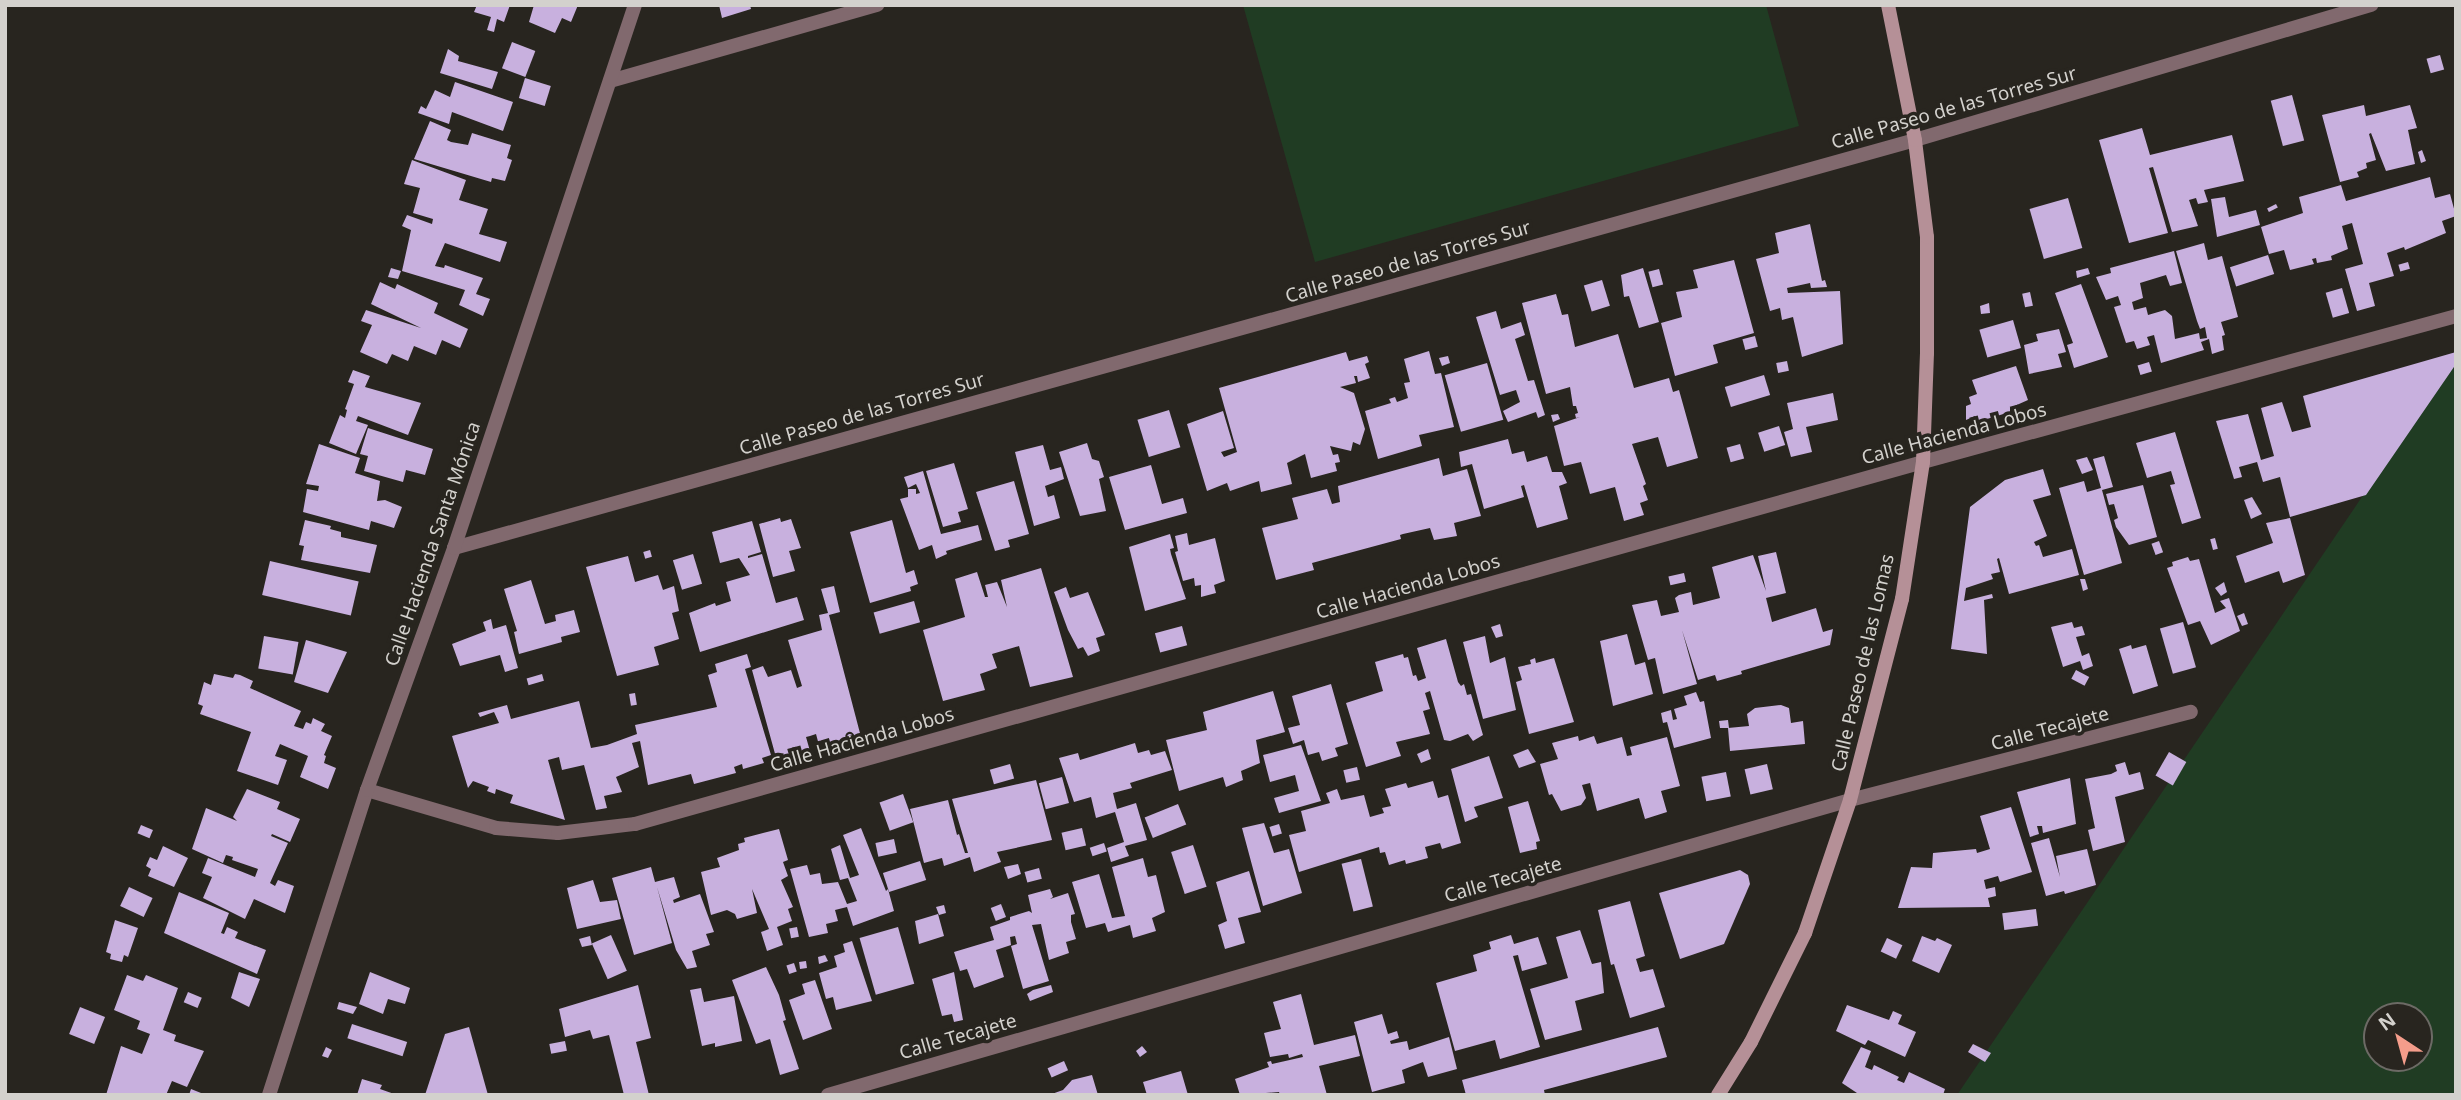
<!DOCTYPE html>
<meta charset="utf-8">
<style>
body{margin:0}
#map{position:relative;width:2461px;height:1100px;overflow:hidden;background:#28251f;font-family:"Noto Sans",sans-serif}
div>[style]{position:absolute}
.green>*{inset:0;background:#203c23}
.building>*{inset:0;background:#c8b0de;transform-origin:0 0}
.street>*{height:14px;margin:-7px;padding:0 7px;transform-origin:7px;border-radius:7px;background:#81696e}
.secondary>*{height:14px;margin:-7px;padding:0 7px;transform-origin:7px;border-radius:7px;background:#b59097}
span{translate:-50% -50%;white-space:nowrap;text-align:center;line-height:1.15;-webkit-text-stroke:7px #28251f;paint-order:stroke}
.street-label{font-size:19px;color:#d3d1cd}
.frame{position:absolute;inset:0;border:7px solid #d3d1cd;pointer-events:none}
.north{position:absolute;left:2363px;top:1002px;width:70px;height:70px;box-sizing:border-box;background:#28251f;border:2px solid #6c6a65;border-radius:50%;rotate:324deg;font-size:19px;font-weight:700;line-height:28px;text-align:center;color:#d3d1cd}
.north::after{content:'';display:block;margin:auto;width:24px;height:32px;background:#f49d8b;clip-path:polygon(50% 0,100% 100%,50% 72%,0 100%)}
</style>
<div id="map">
<div class="green">
<i style="clip-path:polygon(1243px 5px,1766px 5px,1799px 126px,1315px 262px)"></i>
<i style="clip-path:polygon(evenodd,2456px 358px,2456px 1095px,1957px 1095px,2456px 358px,2377px 1016px,2419px 1016px,2419px 1058px,2377px 1058px,2377px 1016px)"></i>
</div>
<div class="building">
<i style="clip-path:polygon(477px 5px,510px 5px,504px 22px,497px 19px,494px 32px,487px 30px,491px 17px,474px 12px)"></i>
<i style="clip-path:polygon(534px 5px,578px 5px,571px 22px,562px 18px,555px 33px,529px 22px)"></i>
<i style="clip-path:polygon(719px 5px,750px 5px,751px 9px,722px 18px)"></i>
<i style="left:512px;top:42px;width:25px;height:28px;rotate:21deg"></i>
<i style="clip-path:polygon(448px 49px,459px 56px,458px 61px,498px 72px,492px 89px,440px 73px)"></i>
<i style="left:2440px;top:55px;width:15px;height:14px;rotate:74deg"></i>
<i style="left:525px;top:78px;width:27px;height:21px;rotate:17deg"></i>
<i style="clip-path:polygon(455px 82px,513px 102px,503px 131px,452px 112px,449px 124px,418px 113px,421px 106px,426px 109px,435px 90px,450px 97px)"></i>
<i style="left:2292px;top:95px;width:47px;height:22px;rotate:75deg"></i>
<i style="clip-path:polygon(2364px 105px,2366px 116px,2410px 105px,2417px 128px,2408px 130px,2415px 164px,2386px 171px,2371px 133px,2369px 134px,2376px 160px,2366px 163px,2367px 168px,2357px 172px,2359px 177px,2340px 182px,2322px 115px)"></i>
<i style="clip-path:polygon(430px 121px,451px 130px,447px 140px,451px 142px,468px 145px,472px 133px,511px 145px,507px 158px,512px 160px,505px 181px,492px 178px,491px 182px,414px 159px)"></i>
<i style="clip-path:polygon(2142px 128px,2150px 155px,2232px 135px,2244px 181px,2204px 190px,2208px 202px,2198px 204px,2196px 198px,2189px 200px,2198px 226px,2172px 232px,2153px 167px,2149px 168px,2168px 233px,2129px 243px,2099px 140px)"></i>
<i style="clip-path:polygon(2422px 150px,2426px 161px,2421px 163px,2418px 152px)"></i>
<i style="clip-path:polygon(412px 160px,466px 180px,459px 200px,488px 209px,479px 234px,507px 242px,500px 262px,445px 243px,435px 266px,444px 268px,445px 265px,483px 278px,476px 294px,490px 299px,483px 316px,459px 305px,465px 290px,402px 271px,411px 230px,402px 226px,407px 215px,432px 224px,433px 219px,413px 213px,420px 188px,404px 184px)"></i>
<i style="clip-path:polygon(2430px 177px,2435px 198px,2450px 194px,2456px 216px,2442px 221px,2446px 233px,2405px 250px,2404px 247px,2387px 253px,2394px 276px,2369px 283px,2375px 306px,2357px 311px,2345px 269px,2363px 264px,2352px 223px,2342px 226px,2348px 249px,2331px 256px,2332px 260px,2317px 263px,2316px 258px,2312px 259px,2314px 264px,2290px 270px,2284px 250px,2269px 254px,2261px 227px,2303px 213px,2299px 197px,2341px 185px,2346px 201px)"></i>
<i style="clip-path:polygon(2225px 197px,2229px 217px,2256px 210px,2260px 225px,2217px 237px,2211px 199px)"></i>
<i style="left:2068px;top:198px;width:52px;height:40px;rotate:74deg"></i>
<i style="left:2276px;top:204px;width:4px;height:10px;rotate:63deg"></i>
<i style="clip-path:polygon(1810px 224px,1822px 281px,1825px 280px,1827px 287px,1811px 288px,1810px 283px,1787px 288px,1788px 293px,1840px 291px,1843px 344px,1802px 357px,1793px 317px,1782px 320px,1780px 308px,1770px 311px,1756px 259px,1779px 253px,1775px 233px)"></i>
<i style="clip-path:polygon(2204px 243px,2208px 260px,2222px 256px,2238px 317px,2221px 322px,2225px 335px,2222px 336px,2224px 350px,2212px 354px,2209px 339px,2201px 342px,2204px 350px,2161px 363px,2154px 335px,2147px 337px,2150px 345px,2137px 349px,2134px 341px,2126px 343px,2114px 307px,2121px 305px,2118px 296px,2106px 300px,2096px 277px,2111px 273px,2110px 268px,2174px 251px,2182px 283px,2170px 286px,2166px 275px,2140px 283px,2143px 298px,2132px 302px,2134px 310px,2146px 307px,2148px 315px,2165px 310px,2172px 316px,2175px 339px,2199px 333px,2200px 339px,2207px 338px,2205px 327px,2200px 329px,2197px 321px,2176px 251px)"></i>
<i style="left:2268px;top:255px;width:20px;height:40px;rotate:72deg"></i>
<i style="clip-path:polygon(1734px 260px,1754px 333px,1713px 345px,1718px 363px,1675px 376px,1661px 323px,1682px 317px,1676px 292px,1698px 288px,1693px 270px)"></i>
<i style="left:2408px;top:262px;width:7px;height:10px;rotate:74deg"></i>
<i style="clip-path:polygon(391px 268px,401px 271px,398px 279px,388px 277px)"></i>
<i style="clip-path:polygon(1643px 268px,1659px 322px,1639px 328px,1629px 296px,1624px 297px,1621px 275px)"></i>
<i style="clip-path:polygon(2088px 268px,2090px 274px,2077px 278px,2076px 271px)"></i>
<i style="left:1659px;top:269px;width:16px;height:11px;rotate:75deg"></i>
<i style="left:1602px;top:280px;width:27px;height:19px;rotate:73deg"></i>
<i style="clip-path:polygon(380px 282px,395px 289px,397px 284px,438px 303px,434px 313px,468px 329px,460px 348px,442px 340px,436px 355px,414px 346px,408px 361px,392px 354px,387px 364px,360px 352px,372px 325px,361px 321px,366px 310px,421px 328px,371px 304px)"></i>
<i style="clip-path:polygon(2081px 284px,2108px 357px,2074px 368px,2067px 345px,2073px 343px,2055px 293px)"></i>
<i style="left:2342px;top:288px;width:26px;height:17px;rotate:74deg"></i>
<i style="left:2030px;top:292px;width:14px;height:8px;rotate:78deg"></i>
<i style="clip-path:polygon(1556px 294px,1562px 315px,1568px 314px,1575px 347px,1618px 334px,1634px 388px,1669px 378px,1673px 392px,1679px 390px,1698px 458px,1667px 467px,1658px 437px,1632px 444px,1646px 484px,1643px 486px,1648px 500px,1640px 503px,1644px 515px,1624px 521px,1615px 487px,1590px 494px,1581px 462px,1564px 466px,1554px 426px,1580px 417px,1576px 418px,1575px 414px,1578px 413px,1576px 406px,1573px 406px,1570px 387px,1546px 394px,1522px 303px)"></i>
<i style="clip-path:polygon(1989px 303px,1990px 313px,1981px 314px,1980px 306px)"></i>
<i style="clip-path:polygon(1496px 311px,1501px 329px,1521px 322px,1525px 335px,1515px 339px,1528px 381px,1534px 380px,1545px 415px,1538px 418px,1536px 412px,1508px 422px,1503px 411px,1520px 402px,1516px 390px,1500px 395px,1476px 317px)"></i>
<i style="left:2013px;top:320px;width:29px;height:35px;rotate:74deg"></i>
<i style="clip-path:polygon(2059px 329px,2066px 352px,2058px 354px,2062px 367px,2029px 374px,2024px 345px,2038px 341px,2036px 334px)"></i>
<i style="left:1755px;top:336px;width:11px;height:13px;rotate:75deg"></i>
<i style="clip-path:polygon(1429px 351px,1435px 374px,1441px 373px,1454px 427px,1419px 435px,1422px 446px,1378px 459px,1365px 411px,1391px 403px,1389px 399px,1395px 397px,1397px 402px,1408px 398px,1404px 383px,1410px 382px,1404px 359px)"></i>
<i style="clip-path:polygon(1346px 352px,1349px 361px,1367px 356px,1369px 362px,1365px 364px,1370px 378px,1358px 382px,1357px 376px,1354px 376px,1356px 383px,1340px 387px,1354px 393px,1365px 429px,1360px 445px,1353px 442px,1351px 451px,1330px 446px,1333px 455px,1338px 454px,1340px 462px,1335px 463px,1337px 471px,1311px 478px,1305px 454px,1287px 463px,1292px 484px,1261px 492px,1259px 481px,1230px 491px,1227px 483px,1207px 491px,1187px 424px,1223px 411px,1234px 448px,1221px 452px,1224px 457px,1237px 452px,1219px 388px)"></i>
<i style="clip-path:polygon(2456px 352px,2456px 364px,2366px 495px,2290px 517px,2280px 477px,2263px 482px,2257px 462px,2239px 467px,2242px 477px,2234px 479px,2216px 421px,2248px 414px,2261px 460px,2274px 456px,2261px 408px,2282px 402px,2292px 432px,2311px 427px,2303px 396px)"></i>
<i style="clip-path:polygon(1448px 356px,1450px 363px,1442px 366px,1439px 358px)"></i>
<i style="left:1787px;top:361px;width:10px;height:11px;rotate:79deg"></i>
<i style="left:2149px;top:362px;width:10px;height:12px;rotate:73deg"></i>
<i style="left:1487px;top:363px;width:59px;height:44px;rotate:74deg"></i>
<i style="clip-path:polygon(2016px 366px,2028px 400px,2010px 408px,2010px 412px,1977px 422px,1975px 416px,1966px 420px,1966px 406px,1971px 404px,1969px 397px,1977px 394px,1972px 380px)"></i>
<i style="clip-path:polygon(353px 370px,370px 376px,365px 387px,421px 403px,408px 435px,358px 416px,356px 421px,368px 425px,356px 454px,329px 443px,340px 415px,345px 418px,347px 410px,345px 409px,354px 384px,348px 382px)"></i>
<i style="left:1764px;top:375px;width:21px;height:41px;rotate:73deg"></i>
<i style="clip-path:polygon(1833px 393px,1838px 420px,1806px 427px,1812px 452px,1791px 457px,1784px 432px,1793px 429px,1787px 403px)"></i>
<i style="left:1169px;top:410px;width:39px;height:33px;rotate:73deg"></i>
<i style="clip-path:polygon(1558px 414px,1560px 419px,1553px 422px,1551px 415px)"></i>
<i style="left:1779px;top:426px;width:20px;height:22px;rotate:72deg"></i>
<i style="clip-path:polygon(368px 428px,433px 449px,425px 475px,406px 470px,403px 482px,364px 471px,368px 456px,360px 454px)"></i>
<i style="clip-path:polygon(2175px 432px,2201px 518px,2182px 524px,2170px 485px,2175px 484px,2171px 471px,2147px 478px,2136px 443px)"></i>
<i style="clip-path:polygon(1508px 439px,1512px 454px,1524px 451px,1527px 462px,1547px 456px,1552px 472px,1562px 472px,1567px 483px,1559px 486px,1568px 519px,1537px 528px,1524px 485px,1521px 486px,1524px 497px,1484px 509px,1472px 464px,1461px 467px,1459px 452px)"></i>
<i style="clip-path:polygon(1087px 443px,1092px 459px,1099px 461px,1104px 477px,1099px 479px,1106px 511px,1080px 516px,1059px 452px)"></i>
<i style="clip-path:polygon(319px 444px,360px 458px,355px 473px,380px 481px,377px 501px,385px 500px,402px 507px,394px 528px,371px 521px,369px 530px,303px 512px,307px 489px,318px 491px,319px 486px,306px 484px)"></i>
<i style="left:1740px;top:444px;width:15px;height:14px;rotate:74deg"></i>
<i style="clip-path:polygon(1043px 445px,1050px 470px,1061px 467px,1064px 479px,1045px 486px,1048px 497px,1054px 495px,1060px 518px,1034px 526px,1015px 452px)"></i>
<i style="clip-path:polygon(2104px 456px,2113px 487px,2102px 490px,2122px 563px,2084px 575px,2059px 488px,2084px 481px,2087px 492px,2101px 488px,2093px 459px)"></i>
<i style="clip-path:polygon(2087px 457px,2093px 470px,2082px 474px,2076px 460px)"></i>
<i style="clip-path:polygon(1439px 458px,1443px 476px,1467px 469px,1481px 516px,1454px 523px,1457px 536px,1434px 540px,1430px 528px,1403px 534px,1400px 535px,1401px 539px,1312px 563px,1314px 570px,1276px 580px,1262px 528px,1298px 519px,1292px 498px,1327px 489px,1332px 504px,1340px 502px,1338px 486px)"></i>
<i style="clip-path:polygon(954px 463px,968px 509px,958px 512px,961px 522px,943px 527px,926px 471px)"></i>
<i style="clip-path:polygon(1151px 465px,1162px 504px,1183px 498px,1187px 513px,1125px 530px,1109px 477px)"></i>
<i style="clip-path:polygon(2043px 469px,2051px 495px,2033px 500px,2047px 536px,2034px 542px,2036px 546px,2039px 545px,2043px 557px,2072px 549px,2079px 575px,2009px 594px,1999px 558px,1997px 559px,2000px 572px,1991px 574px,1993px 579px,1966px 588px,1964px 601px,1992px 594px,1993px 598px,1984px 600px,1987px 654px,1951px 649px,1970px 507px,2005px 480px)"></i>
<i style="clip-path:polygon(923px 471px,941px 534px,978px 525px,982px 540px,946px 551px,947px 554px,936px 559px,932px 545px,919px 550px,900px 499px,908px 497px,908px 489px,916px 489px,916px 494px,920px 493px,916px 484px,908px 488px,904px 477px)"></i>
<i style="clip-path:polygon(1014px 481px,1029px 534px,1008px 540px,1010px 547px,995px 551px,976px 492px)"></i>
<i style="clip-path:polygon(2143px 485px,2157px 537px,2129px 545px,2116px 527px,2114px 520px,2118px 518px,2114px 504px,2109px 505px,2106px 494px)"></i>
<i style="clip-path:polygon(2252px 497px,2262px 514px,2251px 519px,2244px 500px)"></i>
<i style="clip-path:polygon(780px 518px,781px 522px,791px 519px,801px 548px,789px 551px,795px 571px,773px 577px,759px 524px)"></i>
<i style="clip-path:polygon(2290px 518px,2305px 575px,2283px 583px,2279px 571px,2245px 583px,2236px 556px,2273px 543px,2266px 523px)"></i>
<i style="clip-path:polygon(305px 520px,331px 526px,330px 529px,341px 532px,341px 537px,377px 545px,370px 573px,301px 560px,304px 546px,299px 545px)"></i>
<i style="clip-path:polygon(892px 520px,906px 573px,914px 570px,918px 584px,910px 587px,911px 591px,870px 603px,850px 532px)"></i>
<i style="clip-path:polygon(752px 521px,761px 552px,748px 556px,748px 558px,762px 554px,776px 603px,797px 597px,804px 620px,700px 652px,689px 613px,715px 603px,716px 606px,731px 601px,726px 582px,750px 575px,739px 558px,720px 563px,712px 532px)"></i>
<i style="clip-path:polygon(1187px 533px,1189px 545px,1215px 538px,1225px 581px,1214px 585px,1216px 593px,1201px 597px,1201px 585px,1195px 586px,1194px 578px,1183px 581px,1175px 552px,1178px 551px,1175px 536px)"></i>
<i style="clip-path:polygon(1170px 534px,1174px 548px,1170px 549px,1171px 554px,1186px 599px,1145px 611px,1129px 547px)"></i>
<i style="left:2215px;top:538px;width:11px;height:5px;rotate:75deg"></i>
<i style="left:2159px;top:541px;width:12px;height:8px;rotate:70deg"></i>
<i style="left:650px;top:550px;width:7px;height:7px;rotate:74deg"></i>
<i style="clip-path:polygon(1776px 552px,1786px 593px,1766px 598px,1772px 622px,1816px 608px,1823px 632px,1833px 629px,1830px 645px,1741px 671px,1742px 674px,1717px 681px,1715px 675px,1698px 680px,1682px 630px,1697px 684px,1663px 694px,1655px 658px,1648px 660px,1632px 605px,1657px 600px,1661px 616px,1679px 612px,1675px 598px,1679px 595px,1691px 592px,1693px 605px,1720px 598px,1712px 567px,1753px 555px,1766px 591px,1758px 556px)"></i>
<i style="left:693px;top:554px;width:31px;height:21px;rotate:73deg"></i>
<i style="clip-path:polygon(628px 556px,635px 582px,658px 575px,663px 590px,674px 586px,679px 611px,672px 613px,679px 639px,654px 647px,659px 665px,617px 676px,586px 567px)"></i>
<i style="clip-path:polygon(2188px 557px,2190px 561px,2199px 559px,2215px 613px,2226px 608px,2220px 601px,2229px 598px,2240px 631px,2211px 645px,2200px 621px,2188px 625px,2167px 568px,2173px 566px,2172px 562px)"></i>
<i style="left:270px;top:561px;width:91px;height:35px;rotate:13deg"></i>
<i style="clip-path:polygon(1041px 568px,1073px 677px,1030px 687px,1019px 646px,992px 654px,997px 668px,980px 674px,985px 690px,943px 701px,923px 630px,965px 617px,955px 579px,977px 572px,985px 597px,988px 597px,985px 585px,997px 582px,1007px 607px,1001px 580px)"></i>
<i style="left:1684px;top:573px;width:9px;height:16px;rotate:77deg"></i>
<i style="clip-path:polygon(2080px 579px,2085px 579px,2088px 589px,2083px 591px)"></i>
<i style="clip-path:polygon(531px 580px,545px 624px,556px 621px,555px 615px,574px 610px,580px 632px,561px 637px,562px 642px,519px 654px,514px 632px,517px 631px,504px 589px)"></i>
<i style="clip-path:polygon(2224px 582px,2227px 592px,2221px 596px,2215px 588px)"></i>
<i style="clip-path:polygon(834px 586px,840px 612px,829px 615px,861px 737px,820px 749px,816px 734px,810px 736px,806px 737px,810px 751px,777px 761px,752px 670px,763px 666px,768px 677px,791px 670px,797px 688px,802px 686px,788px 640px,822px 630px,819px 615px,828px 613px,821px 589px)"></i>
<i style="clip-path:polygon(1066px 587px,1070px 598px,1088px 592px,1105px 635px,1096px 638px,1100px 651px,1088px 656px,1083px 647px,1078px 649px,1068px 630px,1054px 592px)"></i>
<i style="left:914px;top:601px;width:22px;height:42px;rotate:74deg"></i>
<i style="clip-path:polygon(2244px 613px,2248px 624px,2242px 626px,2237px 616px)"></i>
<i style="clip-path:polygon(491px 619px,493px 629px,506px 625px,518px 668px,505px 672px,500px 655px,460px 666px,452px 644px,486px 631px,483px 622px)"></i>
<i style="clip-path:polygon(2072px 622px,2074px 628px,2082px 626px,2085px 635px,2076px 637px,2082px 656px,2089px 653px,2093px 666px,2083px 670px,2080px 661px,2063px 667px,2051px 627px)"></i>
<i style="left:2183px;top:622px;width:47px;height:24px;rotate:74deg"></i>
<i style="clip-path:polygon(1500px 624px,1503px 636px,1496px 638px,1491px 627px)"></i>
<i style="left:1182px;top:626px;width:20px;height:28px;rotate:75deg"></i>
<i style="clip-path:polygon(1627px 634px,1635px 665px,1645px 662px,1653px 694px,1613px 706px,1600px 641px)"></i>
<i style="left:264px;top:636px;width:35px;height:33px;rotate:10deg"></i>
<i style="clip-path:polygon(1485px 636px,1490px 663px,1505px 657px,1516px 710px,1483px 719px,1463px 642px)"></i>
<i style="clip-path:polygon(1446px 639px,1458px 682px,1461px 686px,1464px 684px,1467px 695px,1471px 694px,1483px 735px,1473px 741px,1468px 734px,1450px 741px,1444px 740px,1430px 691px,1425px 693px,1430px 709px,1423px 711px,1430px 734px,1396px 742px,1401px 756px,1366px 767px,1346px 703px,1383px 691px,1375px 662px,1403px 654px,1404px 658px,1408px 657px,1413px 676px,1416px 675px,1418px 681px,1426px 678px,1417px 648px)"></i>
<i style="clip-path:polygon(306px 640px,347px 652px,328px 693px,294px 682px)"></i>
<i style="clip-path:polygon(2131px 645px,2132px 649px,2146px 645px,2158px 686px,2133px 694px,2119px 649px)"></i>
<i style="clip-path:polygon(747px 654px,751px 667px,745px 669px,771px 755px,762px 758px,764px 763px,743px 769px,742px 764px,734px 767px,736px 773px,694px 784px,691px 774px,648px 785px,640px 741px,632px 743px,639px 767px,616px 777px,622px 792px,604px 796px,607px 808px,596px 810px,584px 765px,562px 770px,559px 757px,548px 760px,565px 820px,510px 803px,513px 795px,496px 789px,495px 794px,487px 791px,489px 787px,473px 781px,468px 788px,452px 736px,499px 723px,494px 712px,480px 717px,478px 713px,507px 705px,511px 719px,579px 701px,591px 748px,607px 745px,637px 734px,635px 725px,717px 707px,708px 675px,717px 672px,715px 664px)"></i>
<i style="clip-path:polygon(1535px 658px,1536px 663px,1554px 658px,1574px 722px,1529px 734px,1516px 682px,1522px 680px,1518px 667px,1531px 664px,1530px 660px)"></i>
<i style="left:2076px;top:670px;width:15px;height:10px;rotate:28deg"></i>
<i style="clip-path:polygon(214px 674px,233px 678px,235px 674px,240px 675px,253px 681px,250px 688px,301px 711px,294px 726px,303px 729px,306px 722px,311px 724px,313px 718px,325px 724px,321px 731px,332px 736px,324px 755px,326px 756px,324px 763px,336px 768px,328px 789px,300px 777px,308px 756px,280px 744px,275px 756px,287px 760px,278px 785px,237px 771px,251px 732px,200px 714px,203px 706px,198px 704px,204px 682px,211px 685px)"></i>
<i style="left:542px;top:674px;width:7px;height:16px;rotate:74deg"></i>
<i style="clip-path:polygon(1331px 684px,1348px 744px,1335px 748px,1338px 756px,1322px 761px,1319px 752px,1308px 755px,1304px 740px,1293px 744px,1288px 728px,1300px 725px,1292px 696px)"></i>
<i style="clip-path:polygon(1273px 691px,1285px 732px,1256px 740px,1260px 763px,1241px 771px,1243px 780px,1226px 787px,1223px 777px,1179px 791px,1166px 740px,1207px 730px,1203px 712px)"></i>
<i style="clip-path:polygon(1696px 692px,1700px 702px,1704px 701px,1711px 738px,1674px 748px,1667px 722px,1663px 723px,1661px 713px,1671px 710px,1673px 720px,1677px 719px,1674px 709px,1687px 705px,1684px 696px)"></i>
<i style="left:635px;top:693px;width:12px;height:6px;rotate:81deg"></i>
<i style="clip-path:polygon(1781px 705px,1789px 708px,1791px 723px,1803px 721px,1805px 744px,1730px 751px,1728px 728px,1749px 726px,1747px 714px,1755px 708px)"></i>
<i style="clip-path:polygon(1728px 720px,1729px 728px,1720px 728px,1719px 721px)"></i>
<i style="clip-path:polygon(1578px 736px,1579px 741px,1594px 736px,1597px 744px,1622px 737px,1627px 756px,1632px 755px,1630px 747px,1667px 737px,1680px 786px,1661px 791px,1667px 812px,1645px 819px,1639px 798px,1597px 811px,1590px 783px,1582px 785px,1586px 798px,1581px 805px,1561px 811px,1552px 794px,1549px 795px,1540px 764px,1558px 759px,1552px 743px)"></i>
<i style="clip-path:polygon(1135px 743px,1138px 753px,1149px 750px,1151px 755px,1165px 751px,1172px 770px,1130px 783px,1132px 788px,1113px 793px,1117px 809px,1136px 803px,1147px 840px,1125px 846px,1129px 856px,1111px 862px,1107px 848px,1124px 842px,1115px 812px,1096px 818px,1091px 797px,1074px 802px,1059px 758px,1078px 753px,1080px 760px)"></i>
<i style="clip-path:polygon(1301px 745px,1321px 801px,1279px 813px,1274px 798px,1299px 791px,1295px 775px,1270px 782px,1263px 755px)"></i>
<i style="clip-path:polygon(1428px 749px,1431px 759px,1421px 763px,1417px 754px)"></i>
<i style="clip-path:polygon(1528px 749px,1536px 762px,1519px 768px,1513px 755px)"></i>
<i style="left:2169px;top:752px;width:20px;height:27px;rotate:30deg"></i>
<i style="clip-path:polygon(1489px 756px,1503px 798px,1474px 807px,1478px 817px,1465px 822px,1451px 769px)"></i>
<i style="clip-path:polygon(2125px 762px,2129px 775px,2140px 772px,2144px 789px,2115px 797px,2125px 842px,2093px 851px,2088px 830px,2095px 828px,2085px 779px,2111px 774px,2117px 771px,2115px 765px)"></i>
<i style="left:1010px;top:764px;width:15px;height:21px;rotate:74deg"></i>
<i style="left:1767px;top:764px;width:26px;height:23px;rotate:77deg"></i>
<i style="left:1357px;top:767px;width:13px;height:14px;rotate:77deg"></i>
<i style="left:1726px;top:772px;width:25px;height:25px;rotate:79deg"></i>
<i style="left:1062px;top:777px;width:27px;height:24px;rotate:75deg"></i>
<i style="clip-path:polygon(2070px 778px,2076px 824px,2043px 833px,2042px 826px,2037px 826px,2039px 834px,2030px 837px,2017px 792px)"></i>
<i style="clip-path:polygon(1036px 780px,1052px 840px,997px 852px,1001px 862px,974px 872px,970px 857px,944px 866px,942px 858px,924px 863px,910px 809px,948px 800px,957px 835px,959px 834px,965px 853px,968px 853px,952px 799px)"></i>
<i style="clip-path:polygon(1433px 781px,1438px 798px,1448px 795px,1461px 843px,1442px 849px,1440px 843px,1425px 847px,1428px 858px,1406px 864px,1405px 860px,1389px 865px,1385px 852px,1380px 853px,1379px 847px,1299px 872px,1289px 835px,1306px 831px,1301px 811px,1330px 803px,1326px 793px,1337px 789px,1341px 800px,1364px 795px,1370px 817px,1384px 813px,1382px 808px,1391px 806px,1385px 789px,1406px 783px,1408px 788px)"></i>
<i style="clip-path:polygon(247px 789px,280px 802px,277px 809px,300px 819px,290px 842px,272px 834px,271px 836px,288px 843px,270px 883px,275px 886px,278px 880px,294px 886px,285px 913px,254px 899px,245px 919px,203px 898px,212px 877px,202px 873px,208px 858px,255px 877px,258px 869px,232px 860px,233px 857px,226px 855px,223px 863px,192px 849px,206px 808px,237px 821px,233px 817px)"></i>
<i style="left:903px;top:794px;width:30px;height:25px;rotate:70deg"></i>
<i style="clip-path:polygon(1528px 801px,1540px 841px,1536px 842px,1537px 849px,1520px 853px,1508px 807px)"></i>
<i style="left:1178px;top:804px;width:22px;height:36px;rotate:68deg"></i>
<i style="clip-path:polygon(2011px 807px,2032px 872px,2000px 882px,1998px 876px,1984px 880px,1986px 889px,1995px 887px,1996px 896px,1988px 898px,1990px 907px,1898px 908px,1911px 867px,1932px 868px,1933px 853px,1976px 849px,1977px 853px,1990px 849px,1980px 816px)"></i>
<i style="clip-path:polygon(1264px 823px,1274px 853px,1289px 849px,1302px 893px,1263px 906px,1242px 828px)"></i>
<i style="left:1279px;top:824px;width:10px;height:10px;rotate:73deg"></i>
<i style="left:141px;top:825px;width:13px;height:9px;rotate:23deg"></i>
<i style="clip-path:polygon(861px 828px,886px 891px,888px 889px,894px 911px,853px 926px,847px 907px,835px 910px,838px 921px,826px 924px,828px 933px,809px 937px,790px 869px,807px 865px,810px 875px,820px 873px,822px 884px,838px 882px,847px 904px,857px 901px,848px 878px,840px 880px,831px 849px,840px 845px,850px 878px,859px 875px,843px 835px)"></i>
<i style="left:1082px;top:828px;width:18px;height:21px;rotate:77deg"></i>
<i style="clip-path:polygon(779px 829px,788px 860px,783px 862px,788px 876px,781px 880px,793px 907px,788px 909px,792px 921px,777px 927px,783px 945px,767px 951px,761px 932px,769px 929px,752px 889px,757px 913px,737px 919px,735px 914px,727px 910px,711px 915px,701px 872px,720px 867px,717px 858px,739px 850px,738px 844px,745px 842px,744px 838px)"></i>
<i style="clip-path:polygon(2049px 838px,2060px 877px,2056px 856px,2087px 849px,2096px 885px,2065px 894px,2064px 891px,2046px 896px,2031px 843px)"></i>
<i style="left:894px;top:839px;width:14px;height:19px;rotate:78deg"></i>
<i style="left:1104px;top:843px;width:9px;height:15px;rotate:72deg"></i>
<i style="left:1193px;top:845px;width:44px;height:23px;rotate:72deg"></i>
<i style="clip-path:polygon(163px 846px,188px 858px,174px 887px,148px 876px,151px 869px,146px 866px,150px 857px,157px 860px)"></i>
<i style="clip-path:polygon(1143px 858px,1148px 877px,1156px 875px,1165px 912px,1152px 918px,1156px 931px,1133px 938px,1130px 925px,1108px 932px,1105px 923px,1086px 928px,1072px 882px,1099px 874px,1112px 918px,1125px 916px,1112px 867px)"></i>
<i style="left:1361px;top:859px;width:49px;height:20px;rotate:76deg"></i>
<i style="left:920px;top:861px;width:20px;height:39px;rotate:72deg"></i>
<i style="clip-path:polygon(1018px 864px,1021px 874px,1008px 879px,1004px 867px)"></i>
<i style="clip-path:polygon(651px 867px,655px 882px,674px 877px,680px 897px,673px 900px,674px 903px,700px 894px,714px 932px,706px 934px,710px 945px,692px 951px,697px 967px,687px 969px,676px 950px,657px 887px,672px 943px,634px 955px,612px 878px)"></i>
<i style="left:1039px;top:868px;width:11px;height:15px;rotate:75deg"></i>
<i style="clip-path:polygon(1740px 870px,1748px 875px,1750px 884px,1724px 944px,1680px 959px,1659px 893px)"></i>
<i style="clip-path:polygon(1249px 871px,1261px 912px,1238px 918px,1245px 943px,1225px 949px,1218px 925px,1227px 921px,1216px 882px)"></i>
<i style="clip-path:polygon(593px 880px,600px 902px,617px 900px,621px 919px,577px 929px,567px 888px)"></i>
<i style="left:129px;top:887px;width:26px;height:21px;rotate:25deg"></i>
<i style="clip-path:polygon(1050px 889px,1053px 897px,1050px 899px,1068px 893px,1075px 914px,1071px 915px,1071px 922px,1076px 939px,1066px 942px,1069px 953px,1049px 960px,1041px 924px,1032px 925px,1049px 981px,1023px 989px,1011px 946px,1017px 944px,1015px 936px,1010px 937px,1011px 945px,996px 950px,1004px 977px,974px 988px,967px 969px,960px 971px,954px 952px,994px 940px,990px 927px,1010px 920px,1010px 917px,1029px 911px,1032px 913px,1028px 895px)"></i>
<i style="clip-path:polygon(179px 892px,229px 913px,221px 933px,224px 934px,227px 927px,238px 932px,235px 938px,266px 950px,257px 974px,164px 933px)"></i>
<i style="clip-path:polygon(1630px 901px,1645px 956px,1636px 959px,1640px 972px,1653px 969px,1665px 1007px,1630px 1018px,1614px 964px,1611px 965px,1598px 910px)"></i>
<i style="left:1001px;top:904px;width:14px;height:11px;rotate:69deg"></i>
<i style="clip-path:polygon(944px 905px,946px 913px,939px 915px,936px 907px)"></i>
<i style="left:2036px;top:909px;width:17px;height:34px;rotate:83deg"></i>
<i style="clip-path:polygon(938px 914px,944px 936px,919px 944px,915px 921px)"></i>
<i style="clip-path:polygon(115px 920px,138px 928px,128px 957px,124px 955px,122px 962px,110px 959px,111px 954px,106px 952px)"></i>
<i style="left:797px;top:927px;width:10px;height:8px;rotate:79deg"></i>
<i style="left:898px;top:927px;width:59px;height:40px;rotate:74deg"></i>
<i style="clip-path:polygon(1580px 930px,1592px 964px,1601px 962px,1604px 993px,1575px 1001px,1582px 1030px,1545px 1040px,1530px 989px,1568px 978px,1556px 937px)"></i>
<i style="left:611px;top:935px;width:39px;height:21px;rotate:66deg"></i>
<i style="clip-path:polygon(1511px 935px,1514px 944px,1538px 937px,1547px 964px,1522px 971px,1518px 955px,1513px 956px,1540px 1047px,1500px 1059px,1495px 1040px,1455px 1051px,1436px 983px,1477px 971px,1473px 955px,1491px 949px,1489px 942px)"></i>
<i style="clip-path:polygon(590px 936px,592px 945px,582px 947px,579px 939px)"></i>
<i style="clip-path:polygon(1922px 936px,1935px 941px,1937px 938px,1952px 945px,1939px 973px,1912px 961px)"></i>
<i style="left:1887px;top:938px;width:17px;height:15px;rotate:25deg"></i>
<i style="clip-path:polygon(852px 941px,872px 1001px,836px 1010px,833px 997px,826px 999px,819px 973px,837px 967px,834px 956px,845px 952px,843px 944px)"></i>
<i style="clip-path:polygon(825px 955px,828px 961px,819px 964px,818px 957px)"></i>
<i style="left:806px;top:961px;width:7px;height:7px;rotate:82deg"></i>
<i style="left:794px;top:963px;width:9px;height:8px;rotate:72deg"></i>
<i style="clip-path:polygon(766px 967px,779px 995px,786px 1020px,783px 1021px,799px 1069px,780px 1075px,770px 1039px,756px 1044px,732px 980px)"></i>
<i style="clip-path:polygon(239px 972px,260px 979px,249px 1007px,231px 998px)"></i>
<i style="clip-path:polygon(370px 972px,410px 988px,405px 1004px,388px 999px,383px 1014px,359px 1004px)"></i>
<i style="clip-path:polygon(954px 972px,963px 1020px,954px 1022px,952px 1014px,942px 1016px,932px 979px)"></i>
<i style="clip-path:polygon(127px 975px,143px 981px,146px 975px,178px 988px,163px 1030px,176px 1035px,174px 1041px,204px 1051px,187px 1087px,172px 1081px,166px 1095px,106px 1095px,121px 1046px,142px 1054px,150px 1034px,137px 1029px,140px 1021px,114px 1010px)"></i>
<i style="clip-path:polygon(815px 980px,832px 1029px,803px 1040px,789px 1000px,805px 994px,802px 984px)"></i>
<i style="clip-path:polygon(638px 985px,651px 1038px,636px 1042px,649px 1095px,624px 1095px,609px 1035px,593px 1039px,590px 1030px,565px 1037px,559px 1009px)"></i>
<i style="clip-path:polygon(1051px 985px,1053px 992px,1030px 1001px,1027px 994px,1033px 990px)"></i>
<i style="clip-path:polygon(701px 988px,704px 1002px,734px 996px,742px 1041px,715px 1047px,715px 1043px,702px 1046px,690px 990px)"></i>
<i style="left:188px;top:992px;width:15px;height:11px;rotate:23deg"></i>
<i style="clip-path:polygon(1301px 994px,1314px 1045px,1355px 1035px,1360px 1056px,1319px 1066px,1327px 1095px,1280px 1095px,1279px 1092px,1240px 1095px,1235px 1079px,1269px 1067px,1267px 1062px,1271px 1061px,1272px 1064px,1303px 1057px,1302px 1054px,1289px 1058px,1288px 1054px,1270px 1057px,1264px 1033px,1281px 1029px,1273px 1002px)"></i>
<i style="clip-path:polygon(339px 1002px,357px 1007px,353px 1014px,337px 1009px)"></i>
<i style="clip-path:polygon(1847px 1005px,1889px 1020px,1893px 1011px,1902px 1015px,1898px 1024px,1916px 1032px,1905px 1057px,1868px 1040px,1865px 1045px,1836px 1031px)"></i>
<i style="left:80px;top:1007px;width:27px;height:29px;rotate:22deg"></i>
<i style="clip-path:polygon(1382px 1014px,1388px 1034px,1397px 1031px,1399px 1038px,1390px 1041px,1391px 1044px,1407px 1041px,1409px 1050px,1449px 1037px,1457px 1069px,1428px 1077px,1423px 1062px,1402px 1070px,1405px 1083px,1372px 1092px,1354px 1022px)"></i>
<i style="left:352px;top:1024px;width:58px;height:15px;rotate:18deg"></i>
<i style="clip-path:polygon(469px 1027px,488px 1095px,425px 1095px,445px 1034px)"></i>
<i style="clip-path:polygon(1658px 1027px,1667px 1057px,1544px 1090px,1545px 1095px,1466px 1095px,1462px 1080px)"></i>
<i style="left:565px;top:1041px;width:10px;height:16px;rotate:79deg"></i>
<i style="clip-path:polygon(1973px 1044px,1991px 1053px,1985px 1062px,1968px 1052px)"></i>
<i style="clip-path:polygon(1142px 1046px,1147px 1052px,1140px 1057px,1136px 1051px)"></i>
<i style="clip-path:polygon(326px 1047px,332px 1050px,328px 1058px,322px 1056px)"></i>
<i style="clip-path:polygon(1861px 1047px,1871px 1051px,1865px 1067px,1872px 1070px,1874px 1065px,1899px 1077px,1897px 1080px,1904px 1083px,1909px 1072px,1945px 1089px,1943px 1095px,1860px 1095px,1842px 1083px)"></i>
<i style="left:1064px;top:1061px;width:10px;height:18px;rotate:66deg"></i>
<i style="clip-path:polygon(1181px 1071px,1188px 1095px,1147px 1095px,1143px 1082px)"></i>
<i style="clip-path:polygon(1092px 1075px,1098px 1095px,1049px 1095px,1063px 1090px,1072px 1080px)"></i>
<i style="clip-path:polygon(362px 1079px,382px 1085px,380px 1089px,397px 1095px,357px 1095px)"></i>
<i style="clip-path:polygon(191px 1089px,206px 1095px,189px 1095px)"></i>
</div>
<div class="street">
<i style="left:610px;top:81px;width:278px;rotate:-15.9deg"></i>
<i style="left:454px;top:548px;width:1517px;rotate:-15.6deg"></i>
<i style="left:1915px;top:140px;width:476px;rotate:-16.5deg"></i>
<i style="left:367px;top:790px;width:134px;rotate:16.4deg"></i>
<i style="left:496px;top:828px;width:62px;rotate:4.6deg"></i>
<i style="left:558px;top:833px;width:78px;rotate:-6.7deg"></i>
<i style="left:635px;top:824px;width:1338px;rotate:-15.7deg"></i>
<i style="left:1923px;top:462px;width:553px;rotate:-15.32deg"></i>
<i style="left:269px;top:1095px;width:320px;rotate:-72.2deg"></i>
<i style="left:367px;top:790px;width:257px;rotate:-70.2deg"></i>
<i style="left:454px;top:548px;width:572px;rotate:-71.57deg"></i>
<i style="left:828px;top:1095px;width:1064px;rotate:-16.1deg"></i>
<i style="left:1850px;top:800px;width:352px;rotate:-14.5deg"></i>
</div>
<div class="secondary">
<i style="left:1718px;top:1095px;width:62px;rotate:-58.1deg"></i>
<i style="left:1751px;top:1042px;width:122px;rotate:-63.6deg"></i>
<i style="left:1805px;top:933px;width:140px;rotate:-71.3deg"></i>
<i style="left:1850px;top:800px;width:208px;rotate:-75.5deg"></i>
<i style="left:1902px;top:599px;width:139px;rotate:-81.3deg"></i>
<i style="left:1923px;top:462px;width:109px;rotate:-87.9deg"></i>
<i style="left:1927px;top:353px;width:116px;rotate:-90deg"></i>
<i style="left:1927px;top:237px;width:98px;rotate:-97.1deg"></i>
<i style="left:1915px;top:140px;width:138px;rotate:-101.3deg"></i>
</div>
<div class="street-label">
<span style="left:1954px;top:108px;rotate:-16deg">Calle Paseo de las Torres Sur</span>
<span style="left:1408px;top:262px;rotate:-16deg">Calle Paseo de las Torres Sur</span>
<span style="left:862px;top:414px;rotate:-16deg">Calle Paseo de las Torres Sur</span>
<span style="left:1954px;top:434px;rotate:-15deg">Calle Hacienda Lobos</span>
<span style="left:433px;top:544px;rotate:-71deg">Calle Hacienda Santa Mónica</span>
<span style="left:1408px;top:587px;rotate:-16deg">Calle Hacienda Lobos</span>
<span style="left:1863px;top:663px;rotate:-77deg">Calle Paseo de las Lomas</span>
<span style="left:2050px;top:729px;rotate:-15deg">Calle Tecajete</span>
<span style="left:862px;top:740px;rotate:-16deg">Calle Hacienda Lobos</span>
<span style="left:1503px;top:880px;rotate:-16deg">Calle Tecajete</span>
<span style="left:958px;top:1037px;rotate:-16deg">Calle Tecajete</span>
</div>
<div class="frame"></div>
<div class="north">N</div>
</div>
